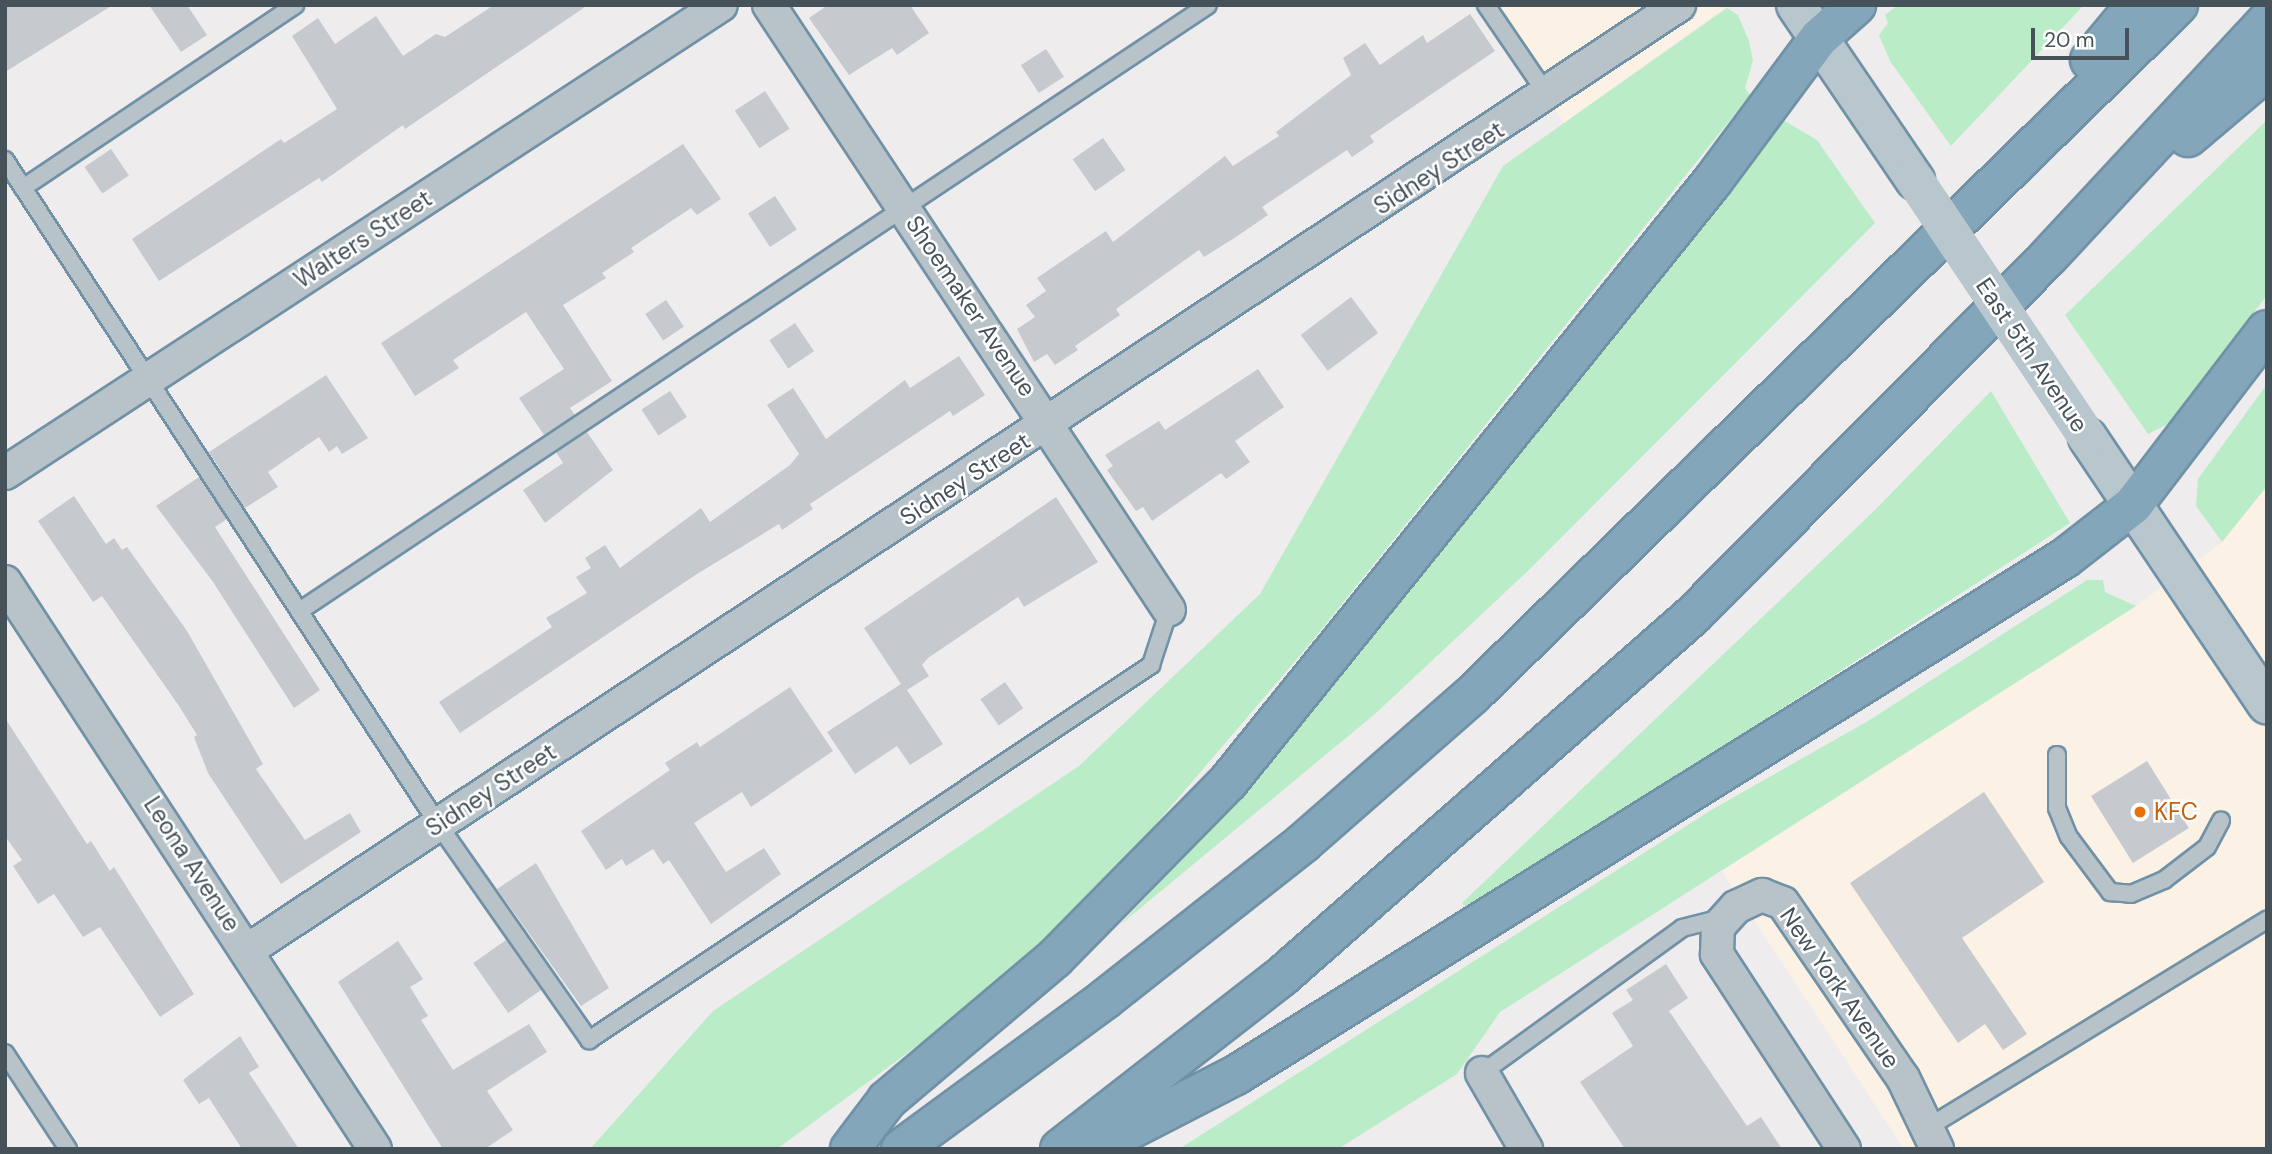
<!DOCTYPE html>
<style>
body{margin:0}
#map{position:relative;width:2272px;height:1154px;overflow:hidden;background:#efeced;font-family:"DM Sans",sans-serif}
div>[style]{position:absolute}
.commercial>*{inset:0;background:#fbf1e4}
.green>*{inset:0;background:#baedc7}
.building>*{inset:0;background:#c6cacf;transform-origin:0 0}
.roads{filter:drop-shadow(2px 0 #7091a6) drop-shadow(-2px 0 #7091a6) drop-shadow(0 2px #7091a6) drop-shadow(0 -2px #7091a6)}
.service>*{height:16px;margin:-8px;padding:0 8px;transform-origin:8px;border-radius:8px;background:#b8c3c9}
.minor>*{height:32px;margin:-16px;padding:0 16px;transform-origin:16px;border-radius:16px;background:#b8c3c9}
.secondary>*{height:38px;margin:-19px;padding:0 19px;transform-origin:19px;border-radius:19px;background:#b8c6ce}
.motorway>*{height:38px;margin:-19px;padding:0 19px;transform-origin:19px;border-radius:19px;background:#84a6bb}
.secondary-bridge>*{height:38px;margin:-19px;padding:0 19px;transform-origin:19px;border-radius:19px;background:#b8c6ce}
.dots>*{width:19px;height:19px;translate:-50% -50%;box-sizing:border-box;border:4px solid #fff;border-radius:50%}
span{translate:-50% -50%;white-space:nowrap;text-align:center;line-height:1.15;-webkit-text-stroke:5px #fff;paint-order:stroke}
.street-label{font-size:24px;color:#455259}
.food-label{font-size:24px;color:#c56008}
.left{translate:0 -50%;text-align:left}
.frame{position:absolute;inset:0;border:7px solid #455259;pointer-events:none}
.scale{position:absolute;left:2031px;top:28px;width:98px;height:32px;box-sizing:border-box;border:4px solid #455259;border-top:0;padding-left:9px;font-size:21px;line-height:24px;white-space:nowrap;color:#455259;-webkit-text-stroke:5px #fff;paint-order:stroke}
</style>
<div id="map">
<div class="commercial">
<i style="clip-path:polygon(1486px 5px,1729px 5px,1564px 123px)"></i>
<i style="clip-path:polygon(2267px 486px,2267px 1149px,1904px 1149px,1722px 871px,2136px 606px,2222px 542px)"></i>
</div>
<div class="green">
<i style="clip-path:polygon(1898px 5px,2084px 5px,1951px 146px,1890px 61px,1879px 35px,1888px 23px,1885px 15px)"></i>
<i style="clip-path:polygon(1727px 8px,1738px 15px,1749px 41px,1753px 61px,1745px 88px,1750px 95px,1309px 645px,1097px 893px,974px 1004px,777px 1149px,590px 1149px,713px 1011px,1079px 766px,1260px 594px,1503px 166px)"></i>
<i style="clip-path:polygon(1783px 120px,1817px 140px,1875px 223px,1529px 570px,1375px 714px,1120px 925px,1235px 802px)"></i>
<i style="clip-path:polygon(2267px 120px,2267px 295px,2172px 422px,2148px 434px,2065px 315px)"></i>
<i style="clip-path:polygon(2267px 384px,2267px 486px,2222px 542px,2196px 506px,2198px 479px)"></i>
<i style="clip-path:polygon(1991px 391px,2070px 523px,1469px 910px,1462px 903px,1876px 509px)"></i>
<i style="clip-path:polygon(2087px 580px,2103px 580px,2105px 592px,2136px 606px,1500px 1012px,1457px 1074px,1338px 1149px,1179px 1149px,1713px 809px,1868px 721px)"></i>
</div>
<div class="building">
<i style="clip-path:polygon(5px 5px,113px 5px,5px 72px)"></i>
<i style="clip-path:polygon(149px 5px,187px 5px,207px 35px,181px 52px)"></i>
<i style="clip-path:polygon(494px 5px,588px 5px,405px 129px,403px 125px,322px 182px,319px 178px,159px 281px,132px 239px,281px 139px,284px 143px,337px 109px,292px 36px,318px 18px,335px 44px,376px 16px,403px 56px,436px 34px,445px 37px)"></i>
<i style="clip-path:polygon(828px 5px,910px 5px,929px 33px,897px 55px,892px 48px,849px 75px,809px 18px)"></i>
<i style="clip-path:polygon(1470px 14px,1495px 51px,1370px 136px,1374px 142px,1352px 157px,1347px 150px,1262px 207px,1268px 215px,1236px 237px,1204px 257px,1199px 250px,1116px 309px,1120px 315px,1075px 346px,1078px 350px,1055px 365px,1047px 354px,1034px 362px,1017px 329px,1035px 317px,1026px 305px,1046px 291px,1037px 278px,1106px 231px,1113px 242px,1225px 156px,1233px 166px,1279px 136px,1276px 132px,1351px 75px,1343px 58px,1365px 43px,1380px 65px,1423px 35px,1427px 43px)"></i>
<i style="left:1046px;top:49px;width:33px;height:30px;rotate:57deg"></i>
<i style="left:765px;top:91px;width:45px;height:36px;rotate:57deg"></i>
<i style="left:1103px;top:138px;width:39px;height:37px;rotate:55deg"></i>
<i style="clip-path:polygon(683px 144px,721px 199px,697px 215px,691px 208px,631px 248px,634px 252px,602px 273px,606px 278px,563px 305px,612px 381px,570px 408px,575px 415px,544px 435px,519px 398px,564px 369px,526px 312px,453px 360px,459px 368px,415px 396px,381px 343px)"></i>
<i style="left:111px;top:149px;width:32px;height:32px;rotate:56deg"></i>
<i style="left:775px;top:196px;width:40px;height:32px;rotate:57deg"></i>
<i style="left:1351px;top:297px;width:45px;height:63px;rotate:53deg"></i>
<i style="left:666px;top:300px;width:32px;height:25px;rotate:56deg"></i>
<i style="left:795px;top:323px;width:34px;height:31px;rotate:56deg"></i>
<i style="clip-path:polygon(959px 356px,985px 395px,953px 416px,950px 411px,810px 504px,813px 509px,782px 530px,779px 524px,697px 574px,460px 733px,439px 702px,552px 627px,546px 618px,587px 593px,576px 577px,591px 568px,585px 558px,605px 545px,620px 568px,701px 508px,710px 522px,790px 465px,799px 454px,767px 405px,793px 388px,826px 439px,905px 380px,910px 388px)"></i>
<i style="clip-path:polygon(1258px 369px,1284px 407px,1235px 441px,1250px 462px,1226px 479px,1221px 473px,1152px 521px,1143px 507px,1136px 511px,1107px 470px,1113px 466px,1105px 455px,1159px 421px,1165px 430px)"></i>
<i style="clip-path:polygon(326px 375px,368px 438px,342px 454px,337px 446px,329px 452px,319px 437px,268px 472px,278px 487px,245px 508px,209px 452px)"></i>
<i style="left:670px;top:391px;width:31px;height:34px;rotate:57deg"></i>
<i style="clip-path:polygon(587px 432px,613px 470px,545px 523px,523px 490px,563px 463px,556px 452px)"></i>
<i style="clip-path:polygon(199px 477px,227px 519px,215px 527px,320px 690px,294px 708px,213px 582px,156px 506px)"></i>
<i style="clip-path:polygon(74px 496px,106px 544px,114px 538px,122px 550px,127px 547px,187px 631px,263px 764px,256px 769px,305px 840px,350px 813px,361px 832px,281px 884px,208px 773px,194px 737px,197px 735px,179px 706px,102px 596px,93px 602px,38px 521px)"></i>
<i style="clip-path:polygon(1056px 497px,1098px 562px,1024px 607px,1018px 597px,928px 658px,922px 665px,929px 676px,907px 690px,943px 744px,910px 765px,897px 746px,855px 774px,827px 732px,901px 684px,864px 628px)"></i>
<i style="left:1005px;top:682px;width:32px;height:30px;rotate:55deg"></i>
<i style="clip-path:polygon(790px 687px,833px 751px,751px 807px,742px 792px,694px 823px,726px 872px,764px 848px,781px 874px,711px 924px,669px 860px,663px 864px,653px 849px,626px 866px,622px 859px,606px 870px,581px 831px,670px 770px,665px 763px,697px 742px,700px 747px)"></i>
<i style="clip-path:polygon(5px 718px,87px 844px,91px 841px,110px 871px,114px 867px,194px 994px,160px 1017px,100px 927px,83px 937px,54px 894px,38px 904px,13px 866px,22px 860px,5px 836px)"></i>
<i style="left:2147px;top:761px;width:79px;height:66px;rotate:58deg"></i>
<i style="clip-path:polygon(1984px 792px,2044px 882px,1962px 938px,2027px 1034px,2003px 1050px,1985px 1024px,1958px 1043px,1850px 883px)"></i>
<i style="clip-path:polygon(536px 863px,609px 988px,581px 1006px,497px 889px)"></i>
<i style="left:506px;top:940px;width:61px;height:40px;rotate:55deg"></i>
<i style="clip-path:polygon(398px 941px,423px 979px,410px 987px,428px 1016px,421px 1020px,453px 1070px,529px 1024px,547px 1052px,487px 1091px,513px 1130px,485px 1149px,443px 1149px,338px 982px)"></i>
<i style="clip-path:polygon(1666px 964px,1688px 998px,1669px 1011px,1747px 1126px,1761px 1117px,1782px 1149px,1625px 1149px,1580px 1082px,1633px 1046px,1612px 1013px,1633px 1000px,1626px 990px)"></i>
<i style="clip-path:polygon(240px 1036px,259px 1067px,249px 1073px,299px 1149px,242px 1149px,209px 1098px,199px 1104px,183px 1080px)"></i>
</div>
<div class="roads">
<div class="service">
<i style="left:1486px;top:5px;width:110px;rotate:55.7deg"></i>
<i style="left:5px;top:160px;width:793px;rotate:56.89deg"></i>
<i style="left:438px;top:824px;width:264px;rotate:55deg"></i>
<i style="left:589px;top:1040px;width:676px;rotate:-33.71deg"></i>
<i style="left:1151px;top:665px;width:58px;rotate:-71.9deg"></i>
<i style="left:23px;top:188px;width:328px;rotate:-33.9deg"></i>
<i style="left:301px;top:610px;width:1090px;rotate:-33.7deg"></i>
<i style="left:2057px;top:755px;width:53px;rotate:90deg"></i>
<i style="left:2057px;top:808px;width:31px;rotate:68deg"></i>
<i style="left:2069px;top:837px;width:69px;rotate:53.3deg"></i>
<i style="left:2110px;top:892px;width:21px;rotate:5deg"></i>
<i style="left:2131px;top:894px;width:36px;rotate:-23deg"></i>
<i style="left:2164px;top:880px;width:54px;rotate:-37.5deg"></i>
<i style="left:2207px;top:847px;width:30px;rotate:-62deg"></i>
<i style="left:5px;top:1053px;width:115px;rotate:56.7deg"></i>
<i style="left:1482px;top:1073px;width:247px;rotate:-35.9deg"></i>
<i style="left:1682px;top:928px;width:44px;rotate:-14.3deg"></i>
<i style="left:1927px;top:1128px;width:399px;rotate:-31.5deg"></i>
</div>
<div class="minor">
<i style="left:769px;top:5px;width:725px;rotate:56.53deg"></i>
<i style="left:5px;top:473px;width:855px;rotate:-33.17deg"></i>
<i style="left:5px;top:582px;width:677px;rotate:56.87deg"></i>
<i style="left:248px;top:950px;width:1715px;rotate:-33.44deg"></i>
<i style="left:1482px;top:1073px;width:88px;rotate:59.9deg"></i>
<i style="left:1844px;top:1149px;width:233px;rotate:-123.1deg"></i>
<i style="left:1717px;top:954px;width:27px;rotate:-88deg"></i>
<i style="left:1718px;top:927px;width:27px;rotate:-48deg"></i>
<i style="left:1736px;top:907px;width:29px;rotate:-25deg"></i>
<i style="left:1762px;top:895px;width:22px;rotate:21deg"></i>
<i style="left:1783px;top:903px;width:212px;rotate:55.6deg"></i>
<i style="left:1903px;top:1078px;width:79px;rotate:64.4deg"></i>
</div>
<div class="secondary">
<i style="left:1796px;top:5px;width:212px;rotate:55.8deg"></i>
<i style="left:2088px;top:438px;width:321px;rotate:56.1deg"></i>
</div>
<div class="motorway">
<i style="left:2090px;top:60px;width:72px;rotate:-50.1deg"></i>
<i style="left:2188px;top:137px;width:104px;rotate:-40.3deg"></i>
<i style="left:850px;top:1149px;width:61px;rotate:-52.9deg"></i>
<i style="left:887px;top:1100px;width:220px;rotate:-40.2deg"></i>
<i style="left:1055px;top:958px;width:247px;rotate:-45.5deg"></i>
<i style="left:1228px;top:782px;width:771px;rotate:-51.11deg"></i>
<i style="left:1712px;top:182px;width:179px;rotate:-53.4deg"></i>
<i style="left:1819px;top:38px;width:50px;rotate:-41.7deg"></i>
<i style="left:901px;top:1149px;width:253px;rotate:-36.3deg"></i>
<i style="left:1105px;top:999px;width:252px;rotate:-38.2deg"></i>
<i style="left:1303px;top:843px;width:225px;rotate:-41.2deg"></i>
<i style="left:1472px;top:695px;width:987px;rotate:-44.34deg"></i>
<i style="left:1060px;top:1149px;width:280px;rotate:-37.9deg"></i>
<i style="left:1281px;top:977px;width:548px;rotate:-41.3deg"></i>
<i style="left:1693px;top:615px;width:504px;rotate:-45.24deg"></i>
<i style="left:2048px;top:257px;width:322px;rotate:-47.1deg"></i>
<i style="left:1092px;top:1149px;width:162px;rotate:-27.2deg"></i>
<i style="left:1236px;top:1075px;width:977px;rotate:-31.95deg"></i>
<i style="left:2065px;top:558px;width:86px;rotate:-37.9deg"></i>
<i style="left:2133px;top:505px;width:220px;rotate:-52.6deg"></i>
</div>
</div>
<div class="secondary-bridge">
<i style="left:1915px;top:180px;width:311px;rotate:56.2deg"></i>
</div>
<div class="dots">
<i style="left:2140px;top:812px;background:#e8710a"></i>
</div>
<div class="street-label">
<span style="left:1439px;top:168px;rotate:-33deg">Sidney Street</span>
<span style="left:363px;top:239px;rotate:-33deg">Walters Street</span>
<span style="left:971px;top:306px;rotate:56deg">Shoemaker Avenue</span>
<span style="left:2032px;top:355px;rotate:56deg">East 5th Avenue</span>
<span style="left:965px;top:479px;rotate:-33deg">Sidney Street</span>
<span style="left:491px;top:790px;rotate:-33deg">Sidney Street</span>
<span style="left:192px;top:864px;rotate:57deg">Leona Avenue</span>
<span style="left:1840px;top:988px;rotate:55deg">New York Avenue</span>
</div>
<div class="food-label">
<span class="left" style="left:2154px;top:812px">KFC</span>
</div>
<div class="frame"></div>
<div class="scale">20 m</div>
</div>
